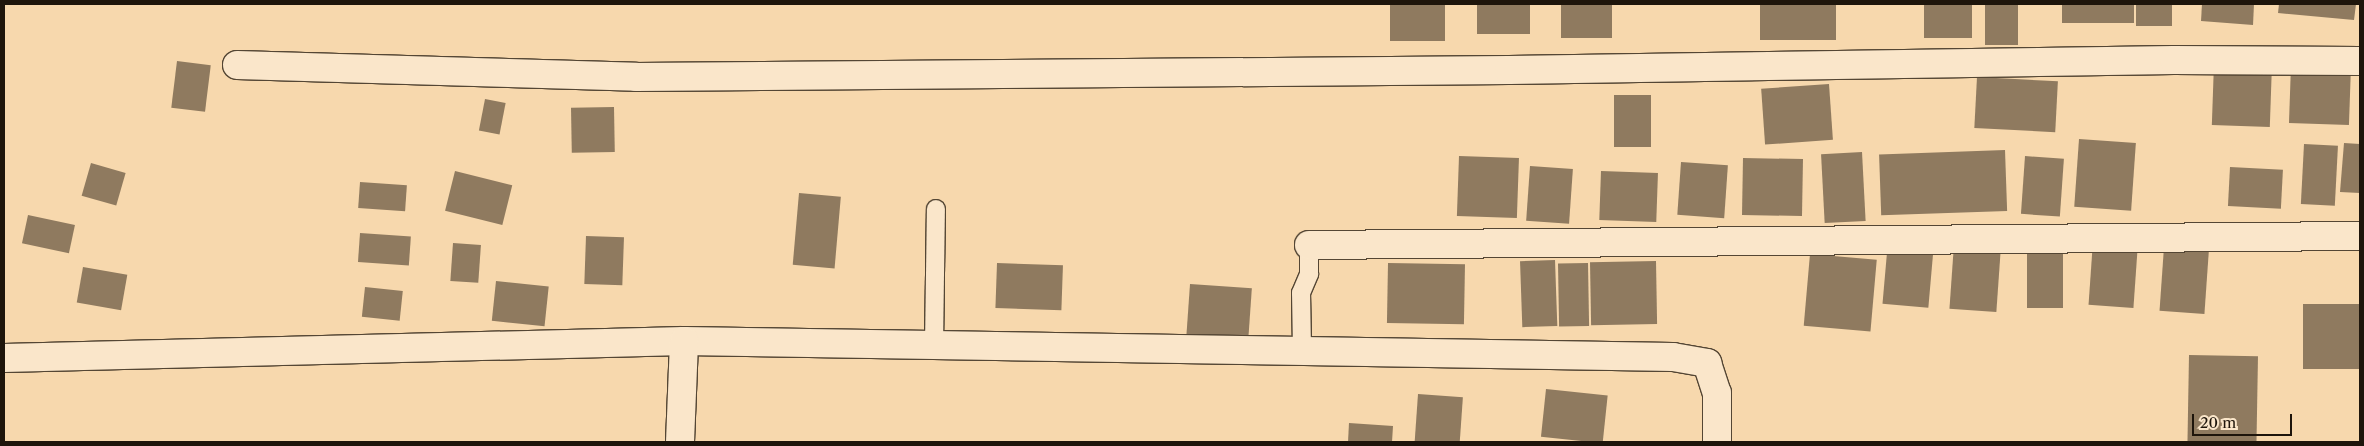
<!DOCTYPE html>
<style>
body{margin:0}
#map{position:relative;width:2364px;height:446px;overflow:hidden;background:#f7d8ad;font-family:"Libre Caslon Text",serif}
div>[style]{position:absolute}
.building>*{inset:0;background:#8f7a5f;transform-origin:0 0}
.roads{filter:drop-shadow(1px 0 #544634) drop-shadow(-1px 0 #544634) drop-shadow(0 1px #544634) drop-shadow(0 -1px #544634)}
.service>*{height:18px;margin:-9px;padding:0 9px;transform-origin:9px;border-radius:9px;background:#fae6ca}
.minor>*{height:28px;margin:-14px;padding:0 14px;transform-origin:14px;border-radius:14px;background:#fae6ca}
span{translate:-50% -50%;white-space:nowrap;text-align:center;line-height:1.15;-webkit-text-stroke:4px #fae6ca;paint-order:stroke}
.frame{position:absolute;inset:0;border:5px solid #1e150b;pointer-events:none}
.scale{position:absolute;left:2192px;top:414px;width:100px;height:22px;box-sizing:border-box;border:2px solid #1e150b;border-top:0;padding-left:6px;font-size:15px;line-height:18px;white-space:nowrap;color:#1e150b;-webkit-text-stroke:4px #fae6ca;paint-order:stroke}
</style>
<div id="map">
<div class="building">
<i style="left:1390px;top:4px;width:55px;height:37px"></i>
<i style="left:1477px;top:4px;width:53px;height:30px"></i>
<i style="left:1561px;top:4px;width:51px;height:34px"></i>
<i style="left:1760px;top:4px;width:76px;height:36px"></i>
<i style="left:1924px;top:4px;width:48px;height:34px"></i>
<i style="left:1985px;top:4px;width:33px;height:41px"></i>
<i style="left:2062px;top:4px;width:72px;height:19px"></i>
<i style="left:2136px;top:4px;width:36px;height:22px"></i>
<i style="clip-path:polygon(2202px 4px,2254px 4px,2253px 25px,2201px 21px)"></i>
<i style="clip-path:polygon(2279px 4px,2356px 4px,2354px 20px,2278px 13px)"></i>
<i style="left:177px;top:61px;width:34px;height:47px;rotate:7deg"></i>
<i style="left:2214px;top:63px;width:58px;height:62px;rotate:2deg"></i>
<i style="left:2291px;top:65px;width:60px;height:58px;rotate:2deg"></i>
<i style="left:1977px;top:77px;width:81px;height:51px;rotate:3deg"></i>
<i style="left:1829px;top:84px;width:56px;height:68px;rotate:86deg"></i>
<i style="left:1614px;top:95px;width:37px;height:52px"></i>
<i style="left:485px;top:99px;width:21px;height:32px;rotate:11deg"></i>
<i style="left:614px;top:107px;width:45px;height:43px;rotate:89deg"></i>
<i style="left:2079px;top:139px;width:57px;height:68px;rotate:4deg"></i>
<i style="clip-path:polygon(2344px 143px,2360px 144px,2360px 193px,2340px 192px)"></i>
<i style="left:2304px;top:144px;width:34px;height:60px;rotate:3deg"></i>
<i style="left:2005px;top:150px;width:61px;height:126px;rotate:88deg"></i>
<i style="left:1862px;top:152px;width:69px;height:41px;rotate:87deg"></i>
<i style="left:1459px;top:156px;width:60px;height:60px;rotate:2deg"></i>
<i style="left:2025px;top:156px;width:39px;height:58px;rotate:4deg"></i>
<i style="left:1743px;top:158px;width:60px;height:57px;rotate:1deg"></i>
<i style="left:1681px;top:162px;width:47px;height:53px;rotate:4deg"></i>
<i style="left:91px;top:163px;width:36px;height:34px;rotate:16deg"></i>
<i style="left:1530px;top:166px;width:43px;height:55px;rotate:4deg"></i>
<i style="left:2230px;top:167px;width:53px;height:39px;rotate:3deg"></i>
<i style="left:455px;top:171px;width:59px;height:41px;rotate:14deg"></i>
<i style="left:1601px;top:171px;width:57px;height:49px;rotate:2deg"></i>
<i style="left:360px;top:182px;width:47px;height:26px;rotate:4deg"></i>
<i style="left:799px;top:193px;width:42px;height:72px;rotate:5deg"></i>
<i style="left:28px;top:215px;width:48px;height:29px;rotate:12deg"></i>
<i style="left:360px;top:233px;width:51px;height:29px;rotate:4deg"></i>
<i style="left:586px;top:236px;width:38px;height:48px;rotate:2deg"></i>
<i style="left:1888px;top:241px;width:46px;height:63px;rotate:5deg"></i>
<i style="left:2093px;top:241px;width:45px;height:64px;rotate:4deg"></i>
<i style="left:453px;top:243px;width:28px;height:38px;rotate:4deg"></i>
<i style="left:1954px;top:244px;width:47px;height:65px;rotate:4deg"></i>
<i style="left:2027px;top:245px;width:36px;height:63px"></i>
<i style="left:2164px;top:247px;width:45px;height:64px;rotate:4deg"></i>
<i style="left:1810px;top:254px;width:67px;height:72px;rotate:5deg"></i>
<i style="left:1555px;top:260px;width:66px;height:35px;rotate:88deg"></i>
<i style="left:1656px;top:261px;width:63px;height:66px;rotate:89deg"></i>
<i style="left:997px;top:263px;width:66px;height:45px;rotate:2deg"></i>
<i style="left:1388px;top:263px;width:77px;height:60px;rotate:1deg"></i>
<i style="left:1588px;top:263px;width:63px;height:30px;rotate:89deg"></i>
<i style="left:83px;top:267px;width:45px;height:36px;rotate:10deg"></i>
<i style="left:496px;top:281px;width:53px;height:40px;rotate:6deg"></i>
<i style="left:1190px;top:284px;width:62px;height:50px;rotate:4deg"></i>
<i style="left:365px;top:287px;width:38px;height:30px;rotate:6deg"></i>
<i style="left:2303px;top:304px;width:57px;height:65px"></i>
<i style="left:2189px;top:355px;width:69px;height:87px;rotate:1deg"></i>
<i style="left:1546px;top:389px;width:62px;height:48px;rotate:6deg"></i>
<i style="left:1418px;top:394px;width:45px;height:48px;rotate:4deg"></i>
<i style="clip-path:polygon(1349px 423px,1393px 426px,1392px 442px,1348px 442px)"></i>
</div>
<div class="roads">
<div class="service">
<i style="left:934px;top:346px;width:137px;rotate:-89.2deg"></i>
<i style="left:1302px;top:349px;width:56px;rotate:-91deg"></i>
<i style="left:1301px;top:293px;width:21px;rotate:-67deg"></i>
<i style="left:1309px;top:274px;width:29px;rotate:-90deg"></i>
</div>
<div class="minor">
<i style="left:237px;top:65px;width:399px;rotate:1.7deg"></i>
<i style="left:636px;top:77px;width:873px;rotate:-0.46deg"></i>
<i style="left:1509px;top:70px;width:665px;rotate:-0.86deg"></i>
<i style="left:2174px;top:60px;width:186px;rotate:0.3deg"></i>
<i style="left:1309px;top:245px;width:1051px;rotate:-0.49deg"></i>
<i style="left:4px;top:358px;width:680px;rotate:-1.43deg"></i>
<i style="left:684px;top:341px;width:989px;rotate:0.93deg"></i>
<i style="left:1673px;top:357px;width:35px;rotate:10deg"></i>
<i style="left:1707px;top:363px;width:32px;rotate:72deg"></i>
<i style="left:1717px;top:393px;width:49px;rotate:90deg"></i>
<i style="left:680px;top:442px;width:101px;rotate:-87.7deg"></i>
</div>
</div>
<div class="frame"></div>
<div class="scale">20 m</div>
</div>
